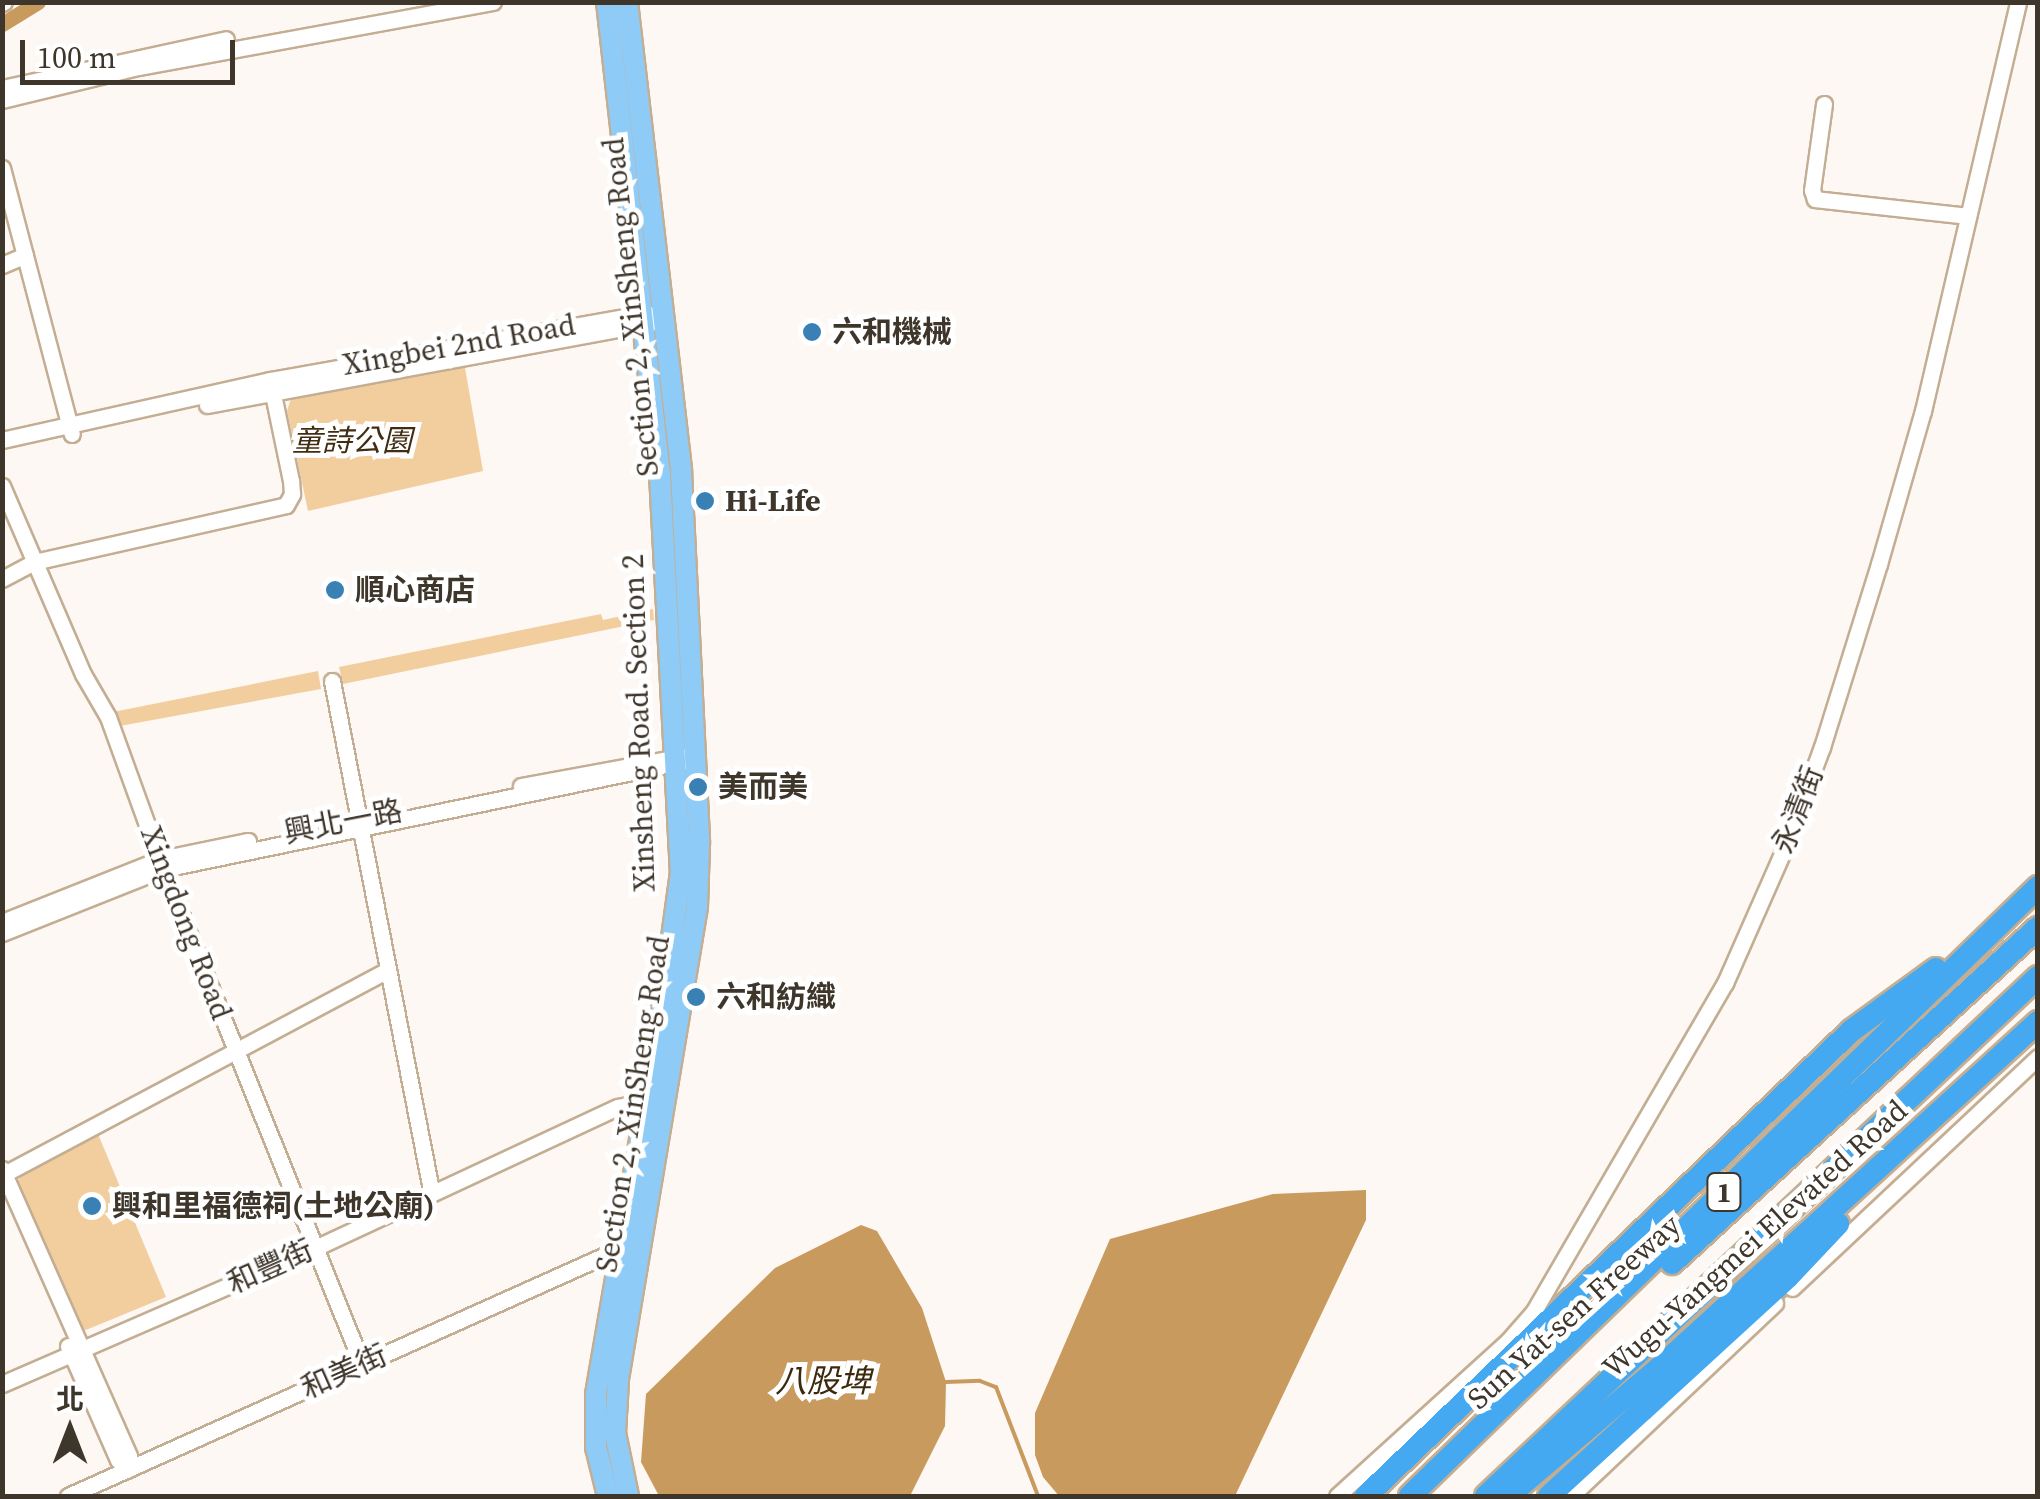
<!DOCTYPE html>
<meta charset="utf-8">
<style>
body{margin:0}
#map{position:relative;width:2040px;height:1499px;overflow:hidden;background:#fdf8f3;font-family:"Source Serif 4","Noto Sans TC",serif}
div>[style]{position:absolute}
.green>*{inset:0;background:#f2ce9f}
.water>*{inset:0;background:#c89a5e}
.stream>*{height:4px;margin:-2px;padding:0 2px;transform-origin:2px;border-radius:2px;background:#c89a5e}
.canal>*{height:15px;margin:-7.5px;padding:0 7.5px;transform-origin:7.5px;border-radius:7.5px;background:#c89a5e}
.roads{filter:drop-shadow(2px 0 #c4ae93) drop-shadow(-2px 0 #c4ae93) drop-shadow(0 2px #c4ae93) drop-shadow(0 -2px #c4ae93)}
.minor>*{height:15px;margin:-7.5px;padding:0 7.5px;transform-origin:7.5px;border-radius:7.5px;background:#fff}
.major>*{height:20px;margin:-10px;padding:0 10px;transform-origin:10px;border-radius:10px;background:#8fcbf7}
.highway>*{height:22px;margin:-11px;padding:0 11px;transform-origin:11px;border-radius:11px;background:#44a9f1}
.dots>*{width:28px;height:28px;translate:-50% -50%;box-sizing:border-box;border:5px solid #fff;border-radius:50%}
span{translate:-50% -50%;white-space:nowrap;text-align:center;line-height:1.15;-webkit-text-stroke:10px #fff;paint-order:stroke}
.shield-label span{padding:2px 8px;background:#fff;border:2px solid;border-radius:8px;-webkit-text-stroke-width:0}
.shield-label{font-size:28px;color:#3f362b;font-weight:700}
.street-label{font-size:30px;color:#3f362b}
.poi-label{font-size:30px;color:#3f362b;font-weight:700}
.left{translate:0 -50%;text-align:left}
.park-label{font-size:30px;color:#412d12;font-style:italic}
.water-label{font-size:32px;color:#3d2a0e;font-style:italic}
.frame{position:absolute;inset:0;border:5px solid #3f362b;pointer-events:none}
.north{position:absolute;left:20px;top:1379px;width:100px;height:100px;-webkit-text-stroke:8px #fff;paint-order:stroke;rotate:0deg;font-size:28px;font-weight:700;line-height:40px;text-align:center;color:#3f362b}
.north::after{content:'';display:block;margin:auto;width:35px;height:45px;background:#3f362b;clip-path:polygon(50% 0,100% 100%,50% 72%,0 100%)}
.scale{position:absolute;left:20px;top:40px;width:215px;height:45px;box-sizing:border-box;border:5px solid #3f362b;border-top:0;padding-left:12px;font-size:30px;line-height:35px;white-space:nowrap;color:#3f362b;-webkit-text-stroke:8px #fff;paint-order:stroke}
</style>
<div id="map">
<div class="green">
<i style="clip-path:polygon(464px 362px,483px 471px,308px 511px,287px 411px,292px 395px)"></i>
<i style="clip-path:polygon(653px 609px,654px 620px,343px 684px,339px 667px,601px 614px,603px 620px)"></i>
<i style="clip-path:polygon(318px 671px,321px 689px,120px 726px,113px 712px)"></i>
<i style="clip-path:polygon(98px 1134px,166px 1297px,86px 1330px,80px 1328px,16px 1183px,23px 1174px)"></i>
</div>
<div class="water">
<i style="clip-path:polygon(1366px 1190px,1366px 1220px,1235px 1496px,1059px 1496px,1043px 1477px,1035px 1455px,1035px 1413px,1110px 1239px,1273px 1194px)"></i>
<i style="clip-path:polygon(861px 1225px,877px 1231px,922px 1308px,946px 1382px,945px 1426px,910px 1496px,659px 1496px,641px 1462px,646px 1394px,775px 1268px)"></i>
</div>
<div class="stream">
<i style="left:946px;top:1382px;width:34px;rotate:-2deg"></i>
<i style="left:980px;top:1381px;width:17px;rotate:21deg"></i>
<i style="left:996px;top:1387px;width:117px;rotate:68.9deg"></i>
</div>
<div class="canal">
<i style="left:2px;top:24px;width:42px;rotate:-31.4deg"></i>
</div>
<div class="roads">
<div class="minor">
<i style="left:2px;top:3px;width:2px;rotate:-27deg"></i>
<i style="left:2px;top:88px;width:229px;rotate:-12.3deg"></i>
<i style="left:2px;top:100px;width:140px;rotate:-13.6deg"></i>
<i style="left:138px;top:67px;width:361px;rotate:-10.4deg"></i>
<i style="left:1824px;top:104px;width:87px;rotate:97.9deg"></i>
<i style="left:1812px;top:190px;width:9px;rotate:72deg"></i>
<i style="left:1815px;top:199px;width:154px;rotate:6.3deg"></i>
<i style="left:2px;top:168px;width:275px;rotate:75.3deg"></i>
<i style="left:2px;top:265px;width:25px;rotate:-23deg"></i>
<i style="left:207px;top:405px;width:452px;rotate:-10.5deg"></i>
<i style="left:2px;top:440px;width:275px;rotate:-12.6deg"></i>
<i style="left:270px;top:380px;width:383px;rotate:-10.1deg"></i>
<i style="left:2px;top:486px;width:205px;rotate:66.7deg"></i>
<i style="left:83px;top:674px;width:50px;rotate:59.8deg"></i>
<i style="left:108px;top:717px;width:162px;rotate:70.1deg"></i>
<i style="left:163px;top:869px;width:534px;rotate:68.1deg"></i>
<i style="left:2px;top:579px;width:36px;rotate:-28deg"></i>
<i style="left:34px;top:562px;width:258px;rotate:-12.7deg"></i>
<i style="left:286px;top:505px;width:13px;rotate:-61deg"></i>
<i style="left:292px;top:494px;width:13px;rotate:-94deg"></i>
<i style="left:291px;top:481px;width:99px;rotate:-101.7deg"></i>
<i style="left:332px;top:681px;width:519px;rotate:78.99deg"></i>
<i style="left:521px;top:786px;width:166px;rotate:-10.4deg"></i>
<i style="left:2px;top:922px;width:170px;rotate:-21.7deg"></i>
<i style="left:160px;top:859px;width:90px;rotate:-11.6deg"></i>
<i style="left:2px;top:933px;width:173px;rotate:-21.7deg"></i>
<i style="left:163px;top:869px;width:533px;rotate:-11.69deg"></i>
<i style="left:2px;top:1169px;width:314px;rotate:66.1deg"></i>
<i style="left:129px;top:1456px;width:14px;rotate:98deg"></i>
<i style="left:2px;top:1175px;width:436px;rotate:-28deg"></i>
<i style="left:1792px;top:1288px;width:337px;rotate:-43.2deg"></i>
<i style="left:68px;top:1346px;width:124px;rotate:66.3deg"></i>
<i style="left:118px;top:1460px;width:13px;rotate:48deg"></i>
<i style="left:2px;top:1384px;width:341px;rotate:-23.5deg"></i>
<i style="left:315px;top:1248px;width:334px;rotate:-25deg"></i>
<i style="left:618px;top:1107px;width:28px;rotate:-13deg"></i>
<i style="left:68px;top:1496px;width:606px;rotate:-24.15deg"></i>
<i style="left:1337px;top:1496px;width:231px;rotate:-42.2deg"></i>
<i style="left:1508px;top:1341px;width:40px;rotate:-49deg"></i>
<i style="left:1534px;top:1311px;width:380px;rotate:-59.8deg"></i>
<i style="left:1725px;top:983px;width:146px;rotate:-66.2deg"></i>
<i style="left:1784px;top:849px;width:109px;rotate:-69.6deg"></i>
<i style="left:1822px;top:747px;width:192px;rotate:-72.7deg"></i>
<i style="left:1879px;top:564px;width:159px;rotate:-74deg"></i>
<i style="left:1923px;top:411px;width:420px;rotate:-76.9deg"></i>
<i style="left:1571px;top:1496px;width:281px;rotate:-43.4deg"></i>
</div>
<div class="major">
<i style="left:607px;top:2px;width:475px;rotate:83.6deg"></i>
<i style="left:660px;top:474px;width:399px;rotate:87deg"></i>
<i style="left:681px;top:872px;width:147px;rotate:97.8deg"></i>
<i style="left:661px;top:1018px;width:383px;rotate:99.8deg"></i>
<i style="left:596px;top:1395px;width:52px;rotate:90deg"></i>
<i style="left:596px;top:1447px;width:50px;rotate:76.2deg"></i>
<i style="left:627px;top:2px;width:472px;rotate:83.4deg"></i>
<i style="left:681px;top:471px;width:373px;rotate:87.2deg"></i>
<i style="left:699px;top:844px;width:63px;rotate:91.8deg"></i>
<i style="left:697px;top:907px;width:481px;rotate:99.5deg"></i>
<i style="left:618px;top:1381px;width:52px;rotate:93.3deg"></i>
<i style="left:615px;top:1433px;width:64px;rotate:78.3deg"></i>
</div>
<div class="highway">
<i style="left:1672px;top:1263px;width:496px;rotate:-42.5deg"></i>
<i style="left:1366px;top:1496px;width:672px;rotate:-43.79deg"></i>
<i style="left:1851px;top:1031px;width:105px;rotate:-36.1deg"></i>
<i style="left:1410px;top:1496px;width:875px;rotate:-44.12deg"></i>
<i style="left:1486px;top:1496px;width:758px;rotate:-43.24deg"></i>
<i style="left:1508px;top:1496px;width:199px;rotate:-40.3deg"></i>
<i style="left:1660px;top:1367px;width:512px;rotate:-42.39deg"></i>
<i style="left:1549px;top:1496px;width:324px;rotate:-42.5deg"></i>
<i style="left:1788px;top:1277px;width:73px;rotate:-46.7deg"></i>
</div>
</div>
<div class="dots">
<i style="left:812px;top:332px;background:#3981b5"></i>
<i style="left:705px;top:501px;background:#3981b5"></i>
<i style="left:335px;top:590px;background:#3981b5"></i>
<i style="left:698px;top:787px;background:#3981b5"></i>
<i style="left:696px;top:997px;background:#3981b5"></i>
<i style="left:92px;top:1206px;background:#3981b5"></i>
</div>
<div class="shield-label">
<span style="left:1724px;top:1192px">1</span>
</div>
<div class="street-label">
<span style="left:631px;top:307px;rotate:-96deg">Section 2, XinSheng Road</span>
<span style="left:459px;top:345px;rotate:-10deg">Xingbei 2nd Road</span>
<span style="left:639px;top:723px;rotate:-92deg">Xinsheng Road. Section 2</span>
<span style="left:1798px;top:810px;rotate:-69deg">永清街</span>
<span style="left:343px;top:822px;rotate:-11deg">興北一路</span>
<span style="left:186px;top:923px;rotate:69deg">Xingdong Road</span>
<span style="left:633px;top:1104px;rotate:-81deg">Section 2, XinSheng Road</span>
<span style="left:1755px;top:1239px;rotate:-42deg">Wugu-Yangmei Elevated Road</span>
<span style="left:270px;top:1267px;rotate:-24deg">和豐街</span>
<span style="left:1574px;top:1312px;rotate:-42deg">Sun Yat-sen Freeway</span>
<span style="left:344px;top:1372px;rotate:-24deg">和美街</span>
</div>
<div class="poi-label">
<span class="left" style="left:832px;top:332px">六和機械</span>
<span class="left" style="left:725px;top:501px">Hi-Life</span>
<span class="left" style="left:355px;top:590px">順心商店</span>
<span class="left" style="left:718px;top:787px">美而美</span>
<span class="left" style="left:716px;top:997px">六和紡織</span>
<span class="left" style="left:112px;top:1206px">興和里福德祠(土地公廟)</span>
</div>
<div class="park-label">
<span style="left:352px;top:441px">童詩公園</span>
</div>
<div class="water-label">
<span style="left:823px;top:1381px">八股埤</span>
</div>
<div class="frame"></div>
<div class="north">北</div>
<div class="scale">100 m</div>
</div>
